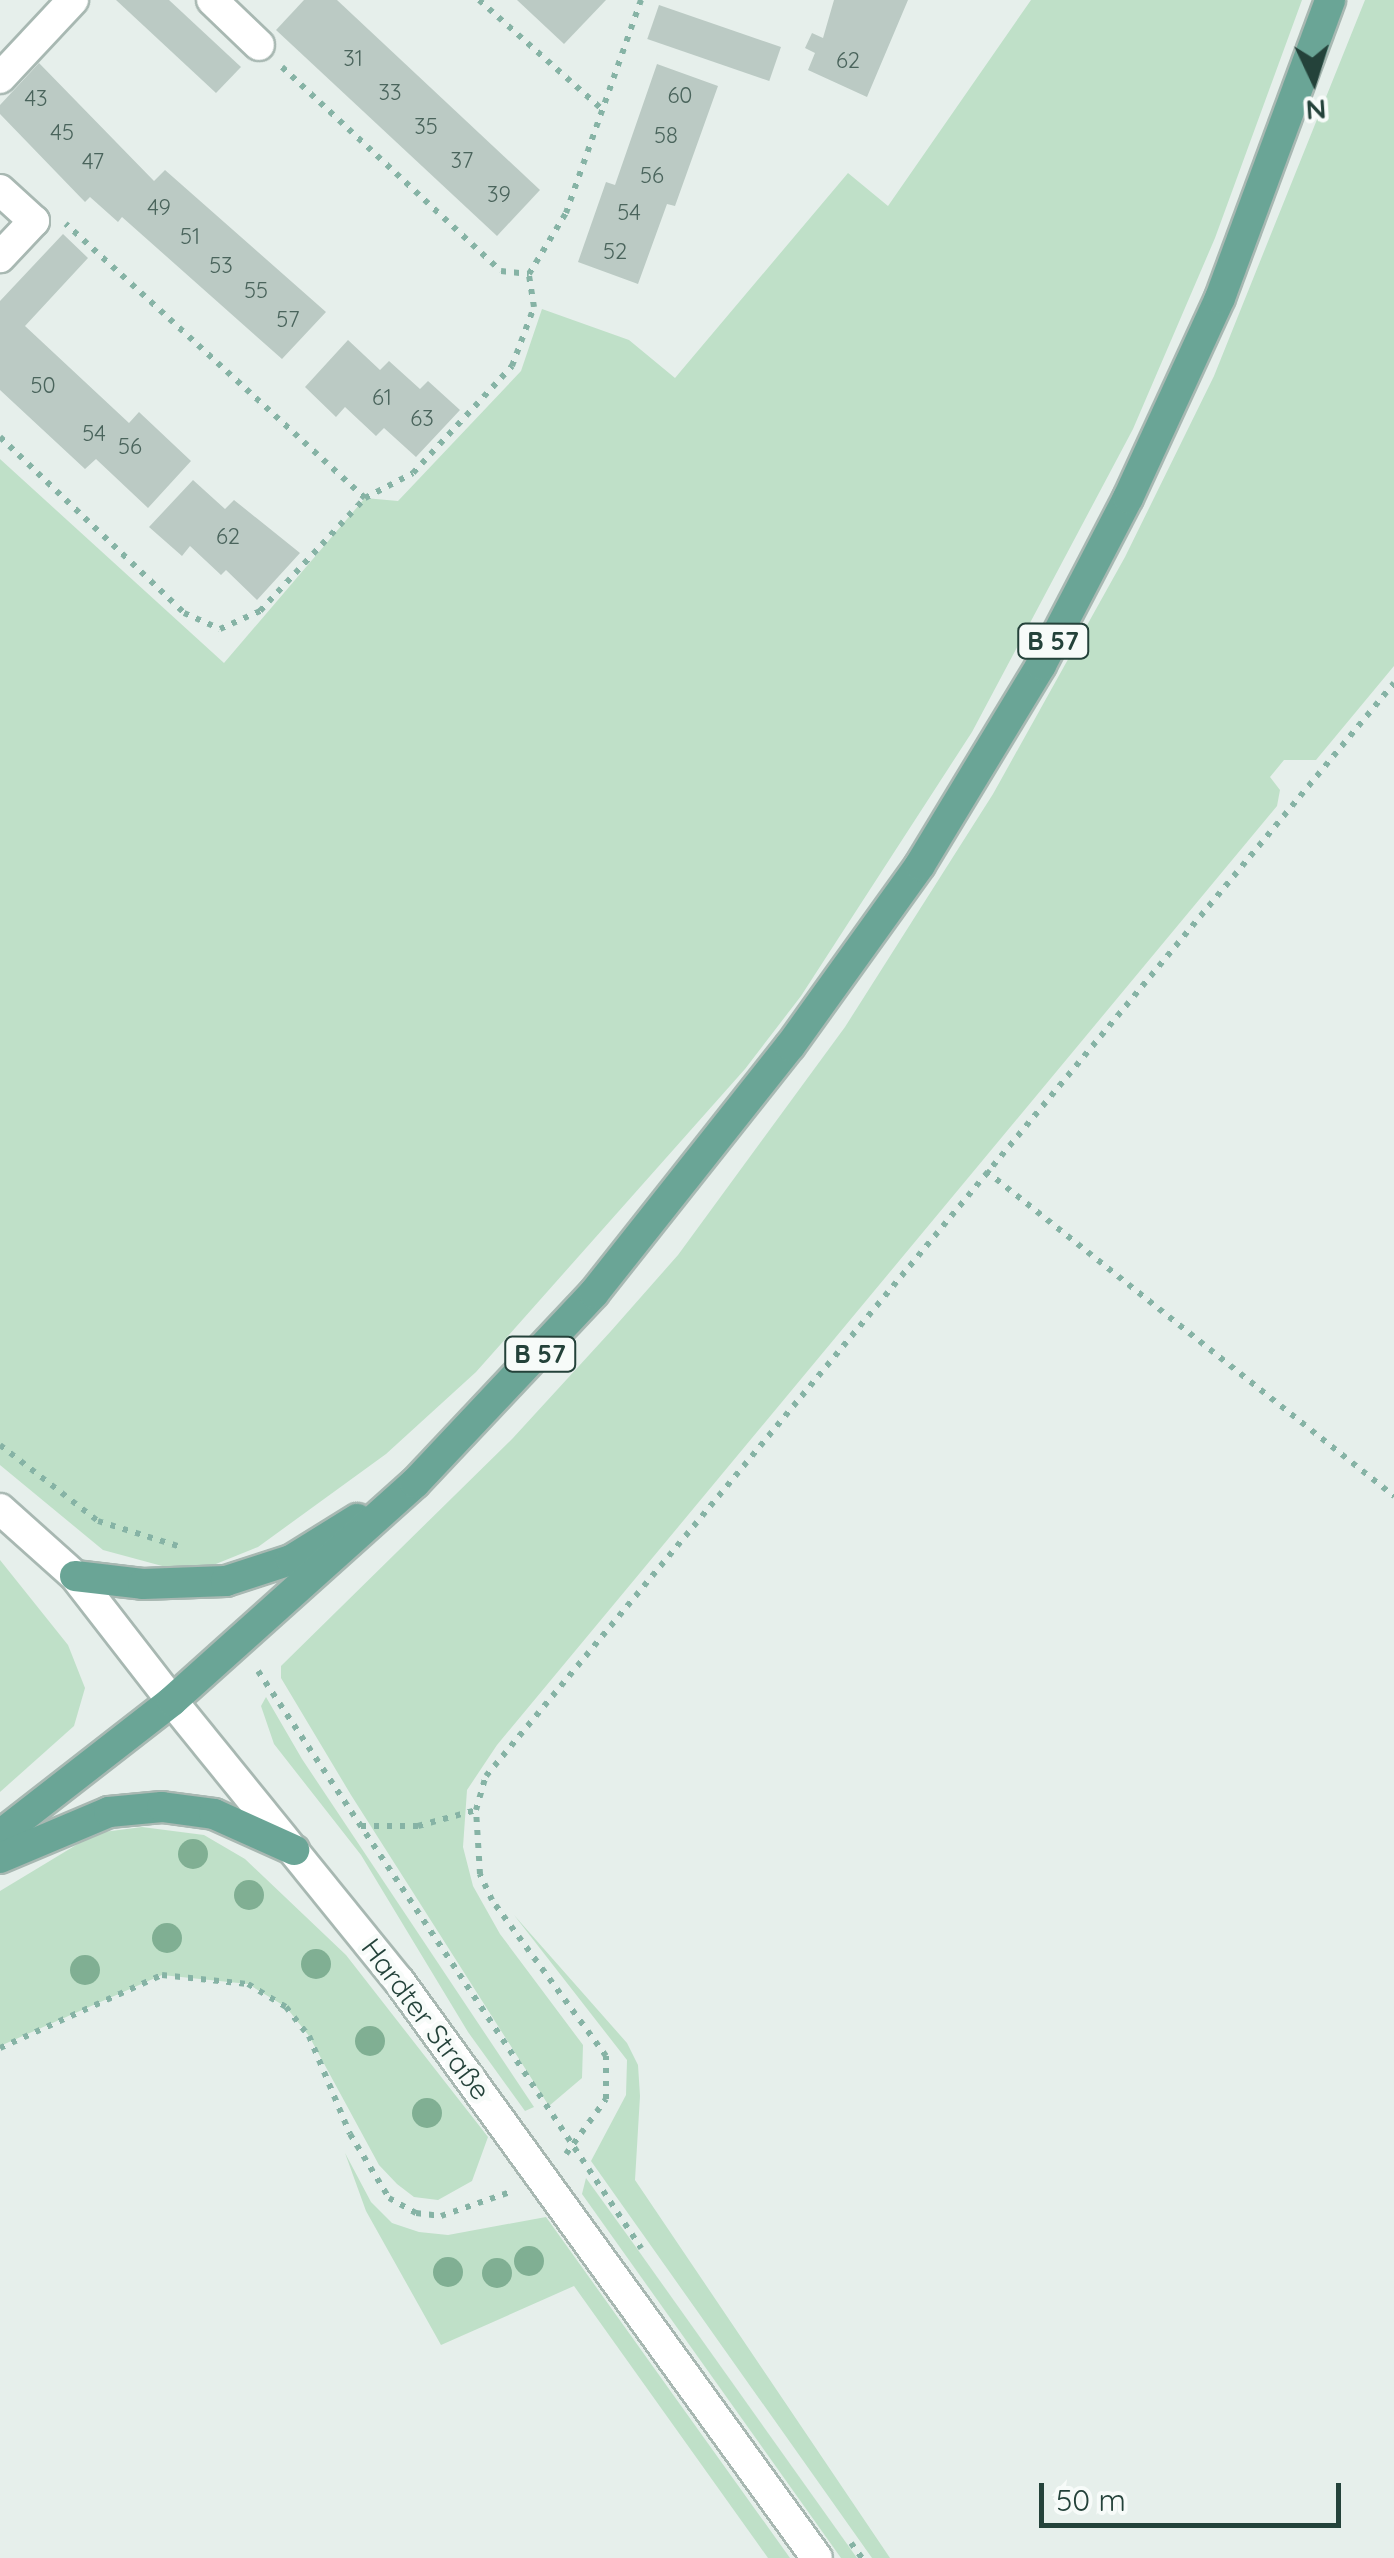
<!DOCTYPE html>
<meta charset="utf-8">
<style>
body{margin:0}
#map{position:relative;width:1394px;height:2558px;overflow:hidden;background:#e6efeb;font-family:Quicksand,sans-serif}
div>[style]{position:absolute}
.green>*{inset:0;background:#bfe0c8}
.building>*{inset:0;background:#bbcac4;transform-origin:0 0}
.path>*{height:6px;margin-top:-3px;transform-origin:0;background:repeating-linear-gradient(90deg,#86b3a5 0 5px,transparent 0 13px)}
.roads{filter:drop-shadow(2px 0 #a8b8b2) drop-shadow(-2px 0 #a8b8b2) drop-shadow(0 2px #a8b8b2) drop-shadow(0 -2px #a8b8b2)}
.minor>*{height:30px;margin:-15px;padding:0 15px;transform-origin:15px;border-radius:15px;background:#fff}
.tertiary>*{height:30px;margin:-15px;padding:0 15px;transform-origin:15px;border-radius:15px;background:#fff}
.secondary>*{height:30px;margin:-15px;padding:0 15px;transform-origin:15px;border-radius:15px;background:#fff}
.primary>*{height:30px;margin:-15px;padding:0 15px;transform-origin:15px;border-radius:15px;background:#6aa596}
.trees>*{width:30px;height:30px;margin:-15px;border-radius:50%;background:#80af93}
span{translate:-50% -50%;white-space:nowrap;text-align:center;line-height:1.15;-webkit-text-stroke:9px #f7fbf9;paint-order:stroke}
.number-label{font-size:22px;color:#4a645c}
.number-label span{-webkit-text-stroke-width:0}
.shield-label span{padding:2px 8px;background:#f7fbf9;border:2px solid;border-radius:8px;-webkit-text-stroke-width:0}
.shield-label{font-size:25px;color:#24423a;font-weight:700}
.street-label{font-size:28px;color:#24423a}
.north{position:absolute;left:1264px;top:30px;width:100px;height:100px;-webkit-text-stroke:8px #f7fbf9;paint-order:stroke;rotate:176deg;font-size:28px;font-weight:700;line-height:40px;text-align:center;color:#24423a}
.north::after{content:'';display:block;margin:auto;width:35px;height:45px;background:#24423a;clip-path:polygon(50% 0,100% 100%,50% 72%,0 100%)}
.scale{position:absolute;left:1039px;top:2483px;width:302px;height:45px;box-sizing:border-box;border:5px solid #24423a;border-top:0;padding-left:12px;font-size:30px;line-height:35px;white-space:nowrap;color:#24423a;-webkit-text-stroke:8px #f7fbf9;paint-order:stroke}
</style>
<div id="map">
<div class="green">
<i style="clip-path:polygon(1031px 0,1302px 0,1215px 238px,1133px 429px,972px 732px,801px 996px,745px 1069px,476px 1372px,386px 1454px,258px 1547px,206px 1568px,177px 1570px,103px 1550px,0 1465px,0 459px,224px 663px,365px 498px,398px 501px,521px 371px,542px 309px,629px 340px,675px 378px,848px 173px,888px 206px)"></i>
<i style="clip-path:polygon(1365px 0,1394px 0,1394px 666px,1316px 760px,1284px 760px,1270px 777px,1280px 790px,1277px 806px,497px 1745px,467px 1790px,463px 1847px,473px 1886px,500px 1934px,583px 2045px,582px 2078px,549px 2106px,351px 1795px,281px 1678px,281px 1666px,513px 1438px,611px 1331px,678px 1255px,845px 1027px,993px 794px,1125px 557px,1214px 376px)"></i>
<i style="clip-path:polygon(0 1560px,68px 1645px,85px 1688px,74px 1726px,0 1792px)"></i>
<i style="clip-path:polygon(266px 1697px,302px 1759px,534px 2107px,525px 2111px,468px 2032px,361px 1855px,274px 1744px,261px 1706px)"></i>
<i style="clip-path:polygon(142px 1827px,204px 1835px,245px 1859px,346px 1955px,488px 2137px,472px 2181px,438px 2200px,414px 2197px,397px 2184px,379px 2165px,309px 2036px,286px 2007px,248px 1984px,162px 1975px,0 2046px,0 1891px,96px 1833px)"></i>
<i style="clip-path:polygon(514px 1915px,627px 2043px,638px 2065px,640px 2096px,635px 2180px,890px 2558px,872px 2558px,591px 2161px,626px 2095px,627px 2060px)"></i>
<i style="clip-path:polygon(345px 2153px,371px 2202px,392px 2223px,419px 2232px,448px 2235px,546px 2217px,790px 2558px,768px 2558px,574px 2286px,441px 2345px,366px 2211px)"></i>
<i style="clip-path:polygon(586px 2178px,633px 2243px,857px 2558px,841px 2558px,582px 2194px)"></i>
</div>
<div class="building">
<i style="clip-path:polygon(116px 0,169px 0,241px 67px,216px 93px)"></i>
<i style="clip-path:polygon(304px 0,337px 0,540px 190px,497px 236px,276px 30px)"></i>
<i style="clip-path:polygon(517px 0,606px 0,564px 44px)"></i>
<i style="clip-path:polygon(834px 0,908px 0,867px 97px,808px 70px,815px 53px,805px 48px,812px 33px,823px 38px)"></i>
<i style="left:659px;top:5px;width:129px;height:36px;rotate:19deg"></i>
<i style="clip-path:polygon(39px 63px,154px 181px,165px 170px,326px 312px,282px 359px,122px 217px,118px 222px,90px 197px,85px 202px,0 114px,0 105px)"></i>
<i style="clip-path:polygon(657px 64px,718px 86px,675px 206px,667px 204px,638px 284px,578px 262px,606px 182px,615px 185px)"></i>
<i style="clip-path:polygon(63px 234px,88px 258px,25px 326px,129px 423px,139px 412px,191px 461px,148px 508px,96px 459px,85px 469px,0 390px,0 301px)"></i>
<i style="clip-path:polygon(348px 340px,380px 370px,389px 361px,420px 389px,428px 381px,460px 410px,416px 457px,384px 428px,376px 436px,345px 407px,336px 417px,305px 387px)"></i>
<i style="clip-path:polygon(193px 480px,225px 509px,234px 500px,300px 553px,257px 600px,226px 570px,221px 575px,190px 546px,182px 556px,149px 527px)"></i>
</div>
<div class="path">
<i style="left:479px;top:0;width:166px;rotate:41.6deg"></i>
<i style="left:282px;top:67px;width:299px;rotate:43deg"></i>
<i style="left:501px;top:271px;width:28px;rotate:6deg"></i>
<i style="left:0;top:437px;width:255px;rotate:43.7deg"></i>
<i style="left:184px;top:613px;width:39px;rotate:24deg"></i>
<i style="left:220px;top:629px;width:44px;rotate:-24.2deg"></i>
<i style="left:260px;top:611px;width:154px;rotate:-47.1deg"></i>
<i style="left:365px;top:498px;width:406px;rotate:-137.5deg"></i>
<i style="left:365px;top:498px;width:54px;rotate:-27.5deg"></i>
<i style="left:413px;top:473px;width:146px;rotate:-47.2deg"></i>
<i style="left:512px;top:366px;width:63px;rotate:-69.6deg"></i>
<i style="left:534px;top:307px;width:33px;rotate:-99deg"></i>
<i style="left:529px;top:274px;width:71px;rotate:-58.8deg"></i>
<i style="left:566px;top:213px;width:226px;rotate:-70.6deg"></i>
<i style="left:986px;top:1171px;width:522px;rotate:38.54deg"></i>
<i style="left:0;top:1445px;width:124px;rotate:37.8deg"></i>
<i style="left:98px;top:1521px;width:84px;rotate:17.4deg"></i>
<i style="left:258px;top:1671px;width:693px;rotate:56.42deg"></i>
<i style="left:361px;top:1826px;width:57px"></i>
<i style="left:418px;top:1826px;width:60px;rotate:-15.4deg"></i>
<i style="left:0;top:2048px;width:178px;rotate:-24.3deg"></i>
<i style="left:162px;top:1975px;width:86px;rotate:6deg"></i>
<i style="left:248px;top:1984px;width:44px;rotate:31.2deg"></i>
<i style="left:286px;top:2007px;width:37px;rotate:52deg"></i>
<i style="left:309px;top:2036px;width:106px;rotate:67.3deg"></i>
<i style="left:350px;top:2134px;width:75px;rotate:58.6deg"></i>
<i style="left:389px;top:2198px;width:31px;rotate:29deg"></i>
<i style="left:416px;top:2213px;width:25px;rotate:7deg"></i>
<i style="left:441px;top:2216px;width:73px;rotate:-19.2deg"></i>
<i style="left:566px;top:2154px;width:68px;rotate:-54deg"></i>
<i style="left:606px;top:2099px;width:43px;rotate:-90deg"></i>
<i style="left:606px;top:2056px;width:193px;rotate:-126.2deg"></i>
<i style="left:492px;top:1900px;width:29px;rotate:-115deg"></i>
<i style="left:480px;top:1874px;width:64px;rotate:-93.6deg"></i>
<i style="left:476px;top:1810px;width:35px;rotate:-74deg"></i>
<i style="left:486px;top:1776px;width:1421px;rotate:-50.28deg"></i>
<i style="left:851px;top:2543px;width:19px;rotate:54deg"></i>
</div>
<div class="roads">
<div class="minor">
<i style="left:212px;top:0;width:65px;rotate:43.8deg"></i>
<i style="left:0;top:78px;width:107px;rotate:-46.9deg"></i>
<i style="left:0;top:190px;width:46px;rotate:42.4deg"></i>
<i style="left:34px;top:221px;width:50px;rotate:133.4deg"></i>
</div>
<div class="tertiary">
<i style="left:0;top:1509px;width:101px;rotate:41.8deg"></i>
<i style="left:75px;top:1576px;width:158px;rotate:52.2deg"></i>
</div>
<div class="secondary">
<i style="left:172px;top:1701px;width:360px;rotate:51deg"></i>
<i style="left:399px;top:1981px;width:712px;rotate:54.08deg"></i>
</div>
<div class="primary">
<i style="left:75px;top:1576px;width:68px;rotate:6.7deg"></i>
<i style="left:143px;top:1584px;width:83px;rotate:-2.1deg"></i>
<i style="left:226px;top:1581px;width:68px;rotate:-17.9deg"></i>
<i style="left:291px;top:1560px;width:78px;rotate:-31.8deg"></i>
<i style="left:0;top:1835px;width:218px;rotate:-37.9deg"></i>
<i style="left:172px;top:1701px;width:326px;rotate:-41.9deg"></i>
<i style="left:415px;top:1483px;width:261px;rotate:-46.7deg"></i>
<i style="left:594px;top:1293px;width:315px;rotate:-51.6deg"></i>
<i style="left:790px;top:1046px;width:223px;rotate:-54.3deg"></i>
<i style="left:920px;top:865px;width:234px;rotate:-58.8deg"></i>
<i style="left:1041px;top:665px;width:188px;rotate:-62.5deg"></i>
<i style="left:1128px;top:498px;width:220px;rotate:-65.3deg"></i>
<i style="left:1220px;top:298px;width:318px;rotate:-69.7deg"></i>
<i style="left:0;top:1858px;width:118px;rotate:-22.9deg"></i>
<i style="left:109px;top:1812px;width:53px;rotate:-5.4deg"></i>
<i style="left:162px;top:1807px;width:52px;rotate:7.7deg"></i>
<i style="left:214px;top:1814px;width:88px;rotate:24.2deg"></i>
</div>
</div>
<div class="trees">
<i style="left:193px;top:1854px"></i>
<i style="left:249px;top:1895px"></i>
<i style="left:167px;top:1938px"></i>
<i style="left:316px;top:1964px"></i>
<i style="left:85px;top:1970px"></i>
<i style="left:370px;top:2041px"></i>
<i style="left:427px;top:2113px"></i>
<i style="left:529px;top:2261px"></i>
<i style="left:448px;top:2272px"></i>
<i style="left:497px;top:2273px"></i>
</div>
<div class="number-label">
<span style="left:353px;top:59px">31</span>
<span style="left:848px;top:61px">62</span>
<span style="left:390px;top:93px">33</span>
<span style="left:680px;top:96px">60</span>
<span style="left:36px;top:99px">43</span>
<span style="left:426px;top:127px">35</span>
<span style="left:62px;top:133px">45</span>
<span style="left:666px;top:136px">58</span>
<span style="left:462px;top:161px">37</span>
<span style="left:93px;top:162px">47</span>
<span style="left:652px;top:176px">56</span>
<span style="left:499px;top:195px">39</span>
<span style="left:159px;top:208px">49</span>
<span style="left:629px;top:213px">54</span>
<span style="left:190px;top:237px">51</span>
<span style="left:615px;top:252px">52</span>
<span style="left:221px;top:266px">53</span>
<span style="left:256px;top:291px">55</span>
<span style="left:288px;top:320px">57</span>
<span style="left:43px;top:386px">50</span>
<span style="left:382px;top:398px">61</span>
<span style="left:422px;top:419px">63</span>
<span style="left:94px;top:434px">54</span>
<span style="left:130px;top:447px">56</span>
<span style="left:228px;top:537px">62</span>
</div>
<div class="shield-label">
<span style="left:1053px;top:641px">B 57</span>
<span style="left:540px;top:1354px">B 57</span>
</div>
<div class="street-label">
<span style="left:426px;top:2019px;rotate:53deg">Hardter Straße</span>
</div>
<div class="north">N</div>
<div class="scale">50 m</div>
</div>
